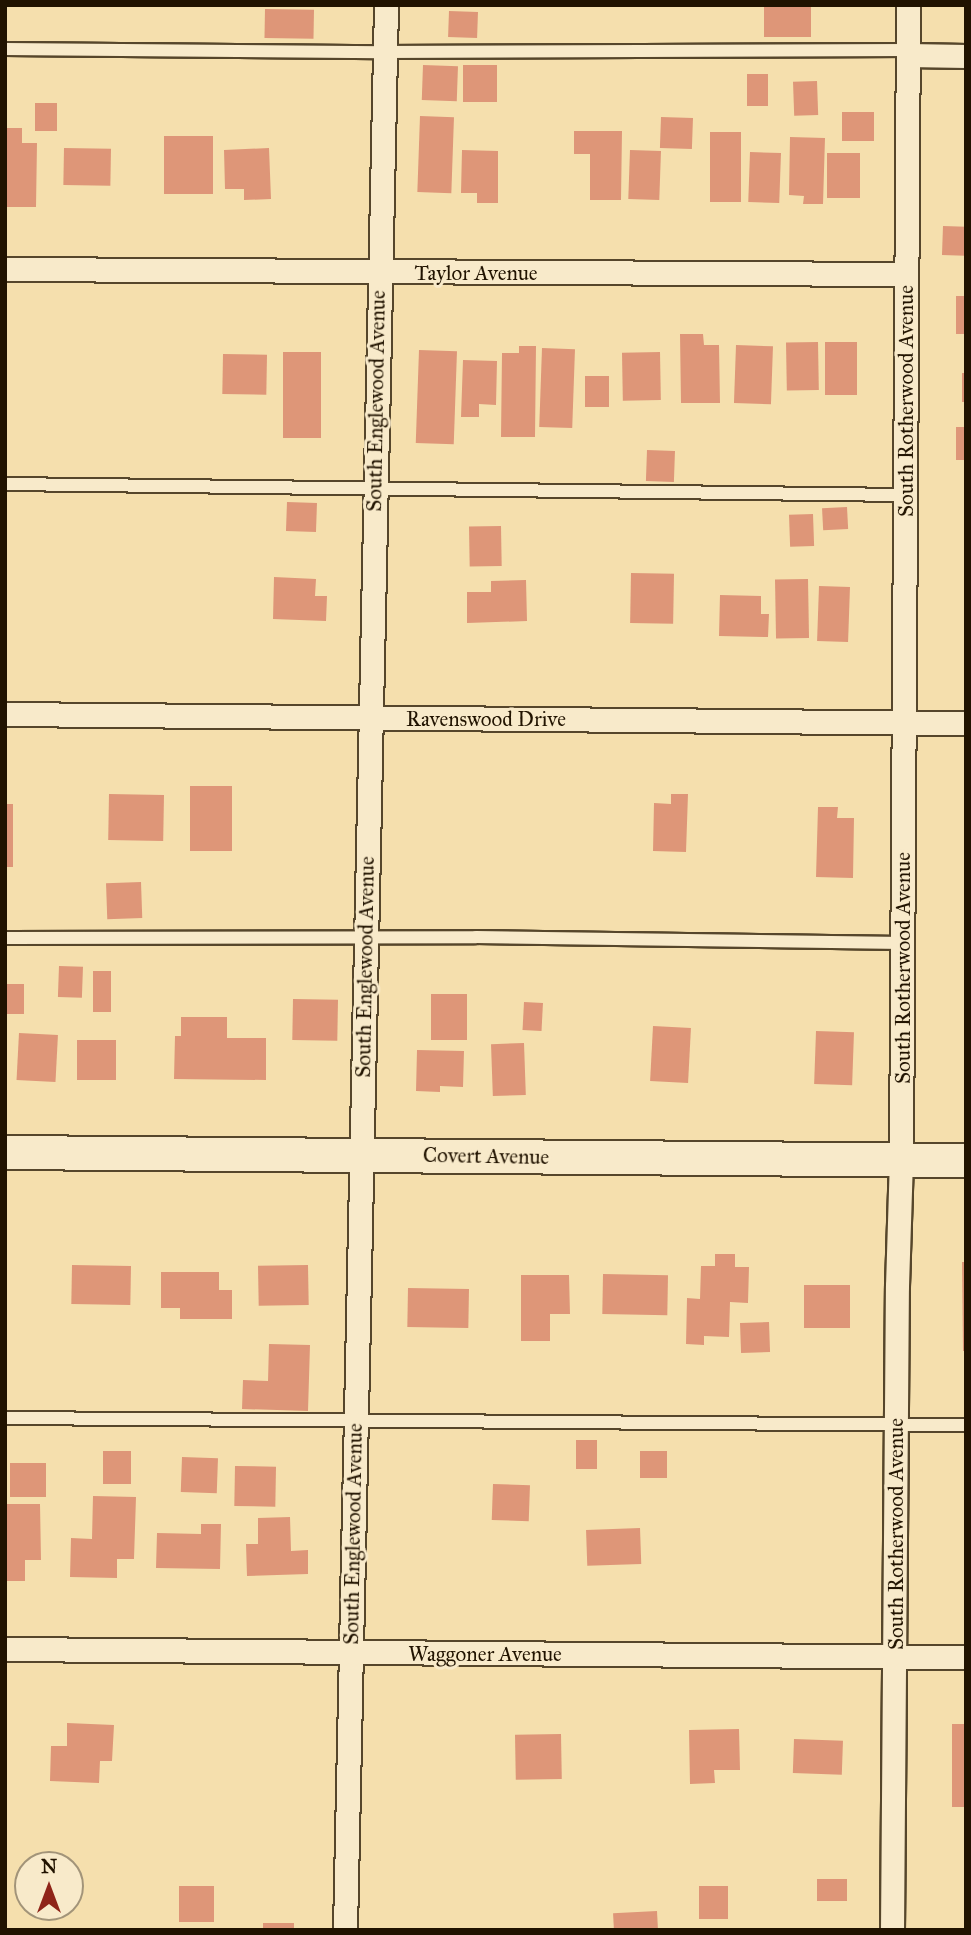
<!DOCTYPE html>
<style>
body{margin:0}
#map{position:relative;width:971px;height:1935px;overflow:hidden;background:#f5dfad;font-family:"IM FELL Great Primer",serif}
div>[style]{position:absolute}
.building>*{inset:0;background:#de9678;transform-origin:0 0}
.roads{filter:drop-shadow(2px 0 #56462b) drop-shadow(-2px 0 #56462b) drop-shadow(0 2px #56462b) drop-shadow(0 -2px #56462b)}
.lane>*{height:12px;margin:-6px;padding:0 6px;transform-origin:6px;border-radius:6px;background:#f8eaca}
.street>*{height:23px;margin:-11.5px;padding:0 11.5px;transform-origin:11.5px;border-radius:11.5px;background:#f8eaca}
.secondary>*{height:33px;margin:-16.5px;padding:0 16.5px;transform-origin:16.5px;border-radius:16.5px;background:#f8eaca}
span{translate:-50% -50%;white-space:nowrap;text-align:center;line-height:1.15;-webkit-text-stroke:6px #f8eaca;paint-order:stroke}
.street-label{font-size:21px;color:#211300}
.frame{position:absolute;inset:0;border:7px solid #211300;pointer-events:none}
.north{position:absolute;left:14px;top:1851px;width:70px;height:70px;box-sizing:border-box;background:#f8eaca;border:2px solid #a29479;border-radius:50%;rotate:0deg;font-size:19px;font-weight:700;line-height:28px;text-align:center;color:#211300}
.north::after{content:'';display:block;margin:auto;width:24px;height:32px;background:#8f2418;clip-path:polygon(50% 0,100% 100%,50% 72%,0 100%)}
</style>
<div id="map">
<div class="building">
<i style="left:764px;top:5px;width:47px;height:32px"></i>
<i style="left:265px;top:9px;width:49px;height:29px;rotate:1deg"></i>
<i style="left:449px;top:11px;width:29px;height:26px;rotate:2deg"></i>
<i style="left:423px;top:65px;width:35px;height:35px;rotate:2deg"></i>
<i style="left:463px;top:65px;width:34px;height:37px"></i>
<i style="left:747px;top:74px;width:21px;height:32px"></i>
<i style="left:817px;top:81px;width:34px;height:24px;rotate:88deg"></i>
<i style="left:35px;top:103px;width:22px;height:28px"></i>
<i style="left:874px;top:112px;width:29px;height:32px;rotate:90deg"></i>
<i style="left:420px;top:116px;width:34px;height:76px;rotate:2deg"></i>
<i style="left:661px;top:117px;width:32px;height:31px;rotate:2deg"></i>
<i style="clip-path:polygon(5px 128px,22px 128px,22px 143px,37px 143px,36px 207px,5px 207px)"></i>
<i style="clip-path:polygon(574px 131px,622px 131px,621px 200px,590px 200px,590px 154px,574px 154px)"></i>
<i style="left:710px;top:132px;width:31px;height:70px"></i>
<i style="left:164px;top:136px;width:49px;height:58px"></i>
<i style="clip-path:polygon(790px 137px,825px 138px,823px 204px,803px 204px,804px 196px,789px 195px)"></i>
<i style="left:64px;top:148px;width:47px;height:37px;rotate:1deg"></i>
<i style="clip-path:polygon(269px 148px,271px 199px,244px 200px,244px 189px,225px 189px,224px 150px)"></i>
<i style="clip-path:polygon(462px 150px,498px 151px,498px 203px,477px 203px,477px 193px,461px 193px)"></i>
<i style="left:630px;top:150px;width:31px;height:49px;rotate:2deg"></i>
<i style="left:750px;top:152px;width:31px;height:50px;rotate:2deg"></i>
<i style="left:827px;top:153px;width:33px;height:45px"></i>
<i style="left:943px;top:226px;width:23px;height:29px;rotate:2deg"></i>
<i style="left:956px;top:296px;width:10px;height:38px"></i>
<i style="clip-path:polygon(680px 334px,703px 334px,704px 345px,719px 345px,720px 403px,681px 403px)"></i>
<i style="left:818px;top:342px;width:48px;height:32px;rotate:89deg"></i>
<i style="left:825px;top:342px;width:32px;height:53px"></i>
<i style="left:736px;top:345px;width:37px;height:58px;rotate:2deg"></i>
<i style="clip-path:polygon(519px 346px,536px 346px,535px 437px,501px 437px,502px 353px,519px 353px)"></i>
<i style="left:542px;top:348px;width:33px;height:79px;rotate:2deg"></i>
<i style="left:419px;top:350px;width:38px;height:93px;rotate:2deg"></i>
<i style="left:283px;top:352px;width:38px;height:86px"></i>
<i style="left:660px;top:352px;width:48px;height:38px;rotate:89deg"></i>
<i style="left:223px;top:354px;width:44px;height:40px;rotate:1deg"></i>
<i style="clip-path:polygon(463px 360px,497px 361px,496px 405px,479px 404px,479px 417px,461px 417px)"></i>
<i style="left:962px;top:373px;width:4px;height:29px"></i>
<i style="left:585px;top:376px;width:24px;height:31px"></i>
<i style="left:956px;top:427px;width:10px;height:33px"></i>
<i style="left:647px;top:450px;width:28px;height:31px;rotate:2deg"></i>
<i style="left:287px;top:502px;width:30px;height:29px;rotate:2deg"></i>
<i style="left:847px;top:507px;width:22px;height:25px;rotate:87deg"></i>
<i style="left:813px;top:514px;width:32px;height:24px;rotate:88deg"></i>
<i style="left:501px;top:526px;width:40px;height:32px;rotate:89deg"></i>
<i style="left:631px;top:573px;width:43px;height:50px;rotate:1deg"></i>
<i style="clip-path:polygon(274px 577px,316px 579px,315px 596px,327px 596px,326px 621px,273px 619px)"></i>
<i style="left:808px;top:579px;width:59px;height:33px;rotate:89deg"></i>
<i style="clip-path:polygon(526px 580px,527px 621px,467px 623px,467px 592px,491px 592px,491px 581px)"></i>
<i style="left:819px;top:586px;width:31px;height:55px;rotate:2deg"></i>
<i style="clip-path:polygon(720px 595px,761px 596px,761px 614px,769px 614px,768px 637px,719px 636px)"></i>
<i style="left:190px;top:786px;width:42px;height:65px"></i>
<i style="left:109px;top:794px;width:55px;height:46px;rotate:1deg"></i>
<i style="clip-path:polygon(671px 794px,688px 794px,686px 852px,653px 851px,654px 803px,671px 804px)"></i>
<i style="left:5px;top:804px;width:8px;height:63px"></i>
<i style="clip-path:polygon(818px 807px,838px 807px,837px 818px,854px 818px,853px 878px,816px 877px)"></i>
<i style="left:141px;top:882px;width:36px;height:35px;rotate:88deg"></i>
<i style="left:59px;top:966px;width:24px;height:31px;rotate:2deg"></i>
<i style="left:93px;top:971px;width:18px;height:41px"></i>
<i style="left:5px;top:984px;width:19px;height:30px"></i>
<i style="left:431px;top:994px;width:36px;height:46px"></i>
<i style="left:293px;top:999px;width:45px;height:41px;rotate:1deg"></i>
<i style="left:524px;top:1002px;width:19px;height:28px;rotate:3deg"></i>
<i style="clip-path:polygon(181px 1017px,227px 1017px,227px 1038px,266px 1038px,266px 1080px,174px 1079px,175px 1036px,181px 1036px)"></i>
<i style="left:653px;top:1026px;width:38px;height:55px;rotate:3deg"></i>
<i style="left:816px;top:1031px;width:38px;height:53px;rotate:2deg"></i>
<i style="left:19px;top:1033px;width:39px;height:47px;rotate:3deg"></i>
<i style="left:77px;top:1040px;width:39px;height:40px"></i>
<i style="left:524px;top:1043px;width:52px;height:33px;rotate:88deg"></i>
<i style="clip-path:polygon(417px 1050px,464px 1051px,463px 1087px,440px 1086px,440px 1092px,416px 1091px)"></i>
<i style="clip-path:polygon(715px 1254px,735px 1254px,735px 1267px,749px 1267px,748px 1303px,730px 1302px,729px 1337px,704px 1336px,704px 1345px,686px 1344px,687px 1298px,700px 1299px,701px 1266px,715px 1266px)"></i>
<i style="clip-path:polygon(962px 1262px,966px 1262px,966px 1351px,963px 1351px)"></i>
<i style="left:72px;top:1265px;width:59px;height:39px;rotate:1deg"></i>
<i style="left:308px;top:1265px;width:40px;height:50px;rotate:89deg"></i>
<i style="clip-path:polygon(161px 1272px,219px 1272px,219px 1290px,232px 1290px,232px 1319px,180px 1319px,180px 1308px,161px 1308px)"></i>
<i style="left:603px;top:1274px;width:65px;height:40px;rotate:1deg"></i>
<i style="clip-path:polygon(521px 1275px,569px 1275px,570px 1314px,550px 1314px,550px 1341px,521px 1341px)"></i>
<i style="left:804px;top:1285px;width:46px;height:43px"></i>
<i style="left:408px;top:1288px;width:61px;height:39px;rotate:1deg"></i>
<i style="left:769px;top:1322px;width:30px;height:29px;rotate:88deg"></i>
<i style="clip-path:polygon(269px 1344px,310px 1345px,308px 1411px,242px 1409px,243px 1380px,268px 1381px)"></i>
<i style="left:576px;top:1440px;width:21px;height:29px"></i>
<i style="left:103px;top:1451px;width:28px;height:33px"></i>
<i style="left:640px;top:1451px;width:27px;height:27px"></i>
<i style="left:182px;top:1457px;width:36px;height:35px;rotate:2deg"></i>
<i style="left:10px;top:1463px;width:36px;height:34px"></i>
<i style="left:235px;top:1466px;width:41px;height:40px;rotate:1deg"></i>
<i style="left:493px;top:1484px;width:37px;height:36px;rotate:2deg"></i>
<i style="clip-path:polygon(93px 1496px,136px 1497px,134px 1559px,117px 1559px,117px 1578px,70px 1577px,71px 1538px,92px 1539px)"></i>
<i style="clip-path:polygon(5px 1504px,40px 1504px,41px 1560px,25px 1560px,25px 1581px,5px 1581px)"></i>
<i style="clip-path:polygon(290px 1517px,291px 1551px,308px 1550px,308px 1574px,247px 1576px,246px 1544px,258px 1544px,258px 1518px)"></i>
<i style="clip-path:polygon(201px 1524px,221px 1524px,220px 1569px,156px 1568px,157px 1533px,201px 1534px)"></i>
<i style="left:640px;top:1528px;width:36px;height:54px;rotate:88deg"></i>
<i style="clip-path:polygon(67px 1723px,114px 1725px,112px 1761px,100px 1761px,99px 1783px,50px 1781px,51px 1746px,67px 1746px)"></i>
<i style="left:952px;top:1724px;width:14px;height:83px"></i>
<i style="clip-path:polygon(739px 1729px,740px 1770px,714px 1770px,715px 1783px,690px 1784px,689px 1730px)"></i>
<i style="left:561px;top:1734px;width:45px;height:46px;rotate:89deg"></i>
<i style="left:794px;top:1739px;width:49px;height:34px;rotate:2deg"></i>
<i style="left:817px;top:1879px;width:30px;height:22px"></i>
<i style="left:179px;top:1886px;width:35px;height:36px"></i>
<i style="left:699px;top:1886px;width:29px;height:33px"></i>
<i style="left:657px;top:1911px;width:19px;height:44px;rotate:87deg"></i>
<i style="left:263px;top:1923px;width:31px;height:7px"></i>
</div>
<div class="roads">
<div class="lane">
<i style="left:5px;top:49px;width:378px;rotate:0.5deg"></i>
<i style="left:383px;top:52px;width:525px;rotate:-0.22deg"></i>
<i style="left:5px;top:484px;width:901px;rotate:0.7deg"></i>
<i style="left:5px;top:938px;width:471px;rotate:-0.1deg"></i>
<i style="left:476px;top:937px;width:427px;rotate:0.8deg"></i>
<i style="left:5px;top:1418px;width:961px;rotate:0.42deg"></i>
</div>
<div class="street">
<i style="left:908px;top:55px;width:58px;rotate:1deg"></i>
<i style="left:5px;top:269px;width:901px;rotate:0.32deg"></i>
<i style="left:5px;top:714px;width:961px;rotate:0.54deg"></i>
<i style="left:5px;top:1649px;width:961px;rotate:0.48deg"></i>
<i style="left:345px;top:1930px;width:1925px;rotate:-88.78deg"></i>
<i style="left:892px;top:1930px;width:644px;rotate:-89.56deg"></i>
<i style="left:897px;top:1286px;width:126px;rotate:-88.2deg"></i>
<i style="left:901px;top:1160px;width:1155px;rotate:-89.65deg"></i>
</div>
<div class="secondary">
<i style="left:5px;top:1152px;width:961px;rotate:0.48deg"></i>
</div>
</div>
<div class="street-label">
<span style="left:476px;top:273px">Taylor Avenue</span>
<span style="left:376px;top:401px;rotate:-89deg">South Englewood Avenue</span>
<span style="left:906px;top:401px;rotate:-90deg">South Rotherwood Avenue</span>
<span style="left:486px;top:719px">Ravenswood Drive</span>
<span style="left:365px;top:967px;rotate:-89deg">South Englewood Avenue</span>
<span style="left:903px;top:968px;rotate:-90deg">South Rotherwood Avenue</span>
<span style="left:486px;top:1156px;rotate:1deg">Covert Avenue</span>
<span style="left:353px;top:1534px;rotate:-89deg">South Englewood Avenue</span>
<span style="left:896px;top:1534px;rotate:-90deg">South Rotherwood Avenue</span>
<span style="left:485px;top:1654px">Waggoner Avenue</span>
</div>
<div class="frame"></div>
<div class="north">N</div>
</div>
